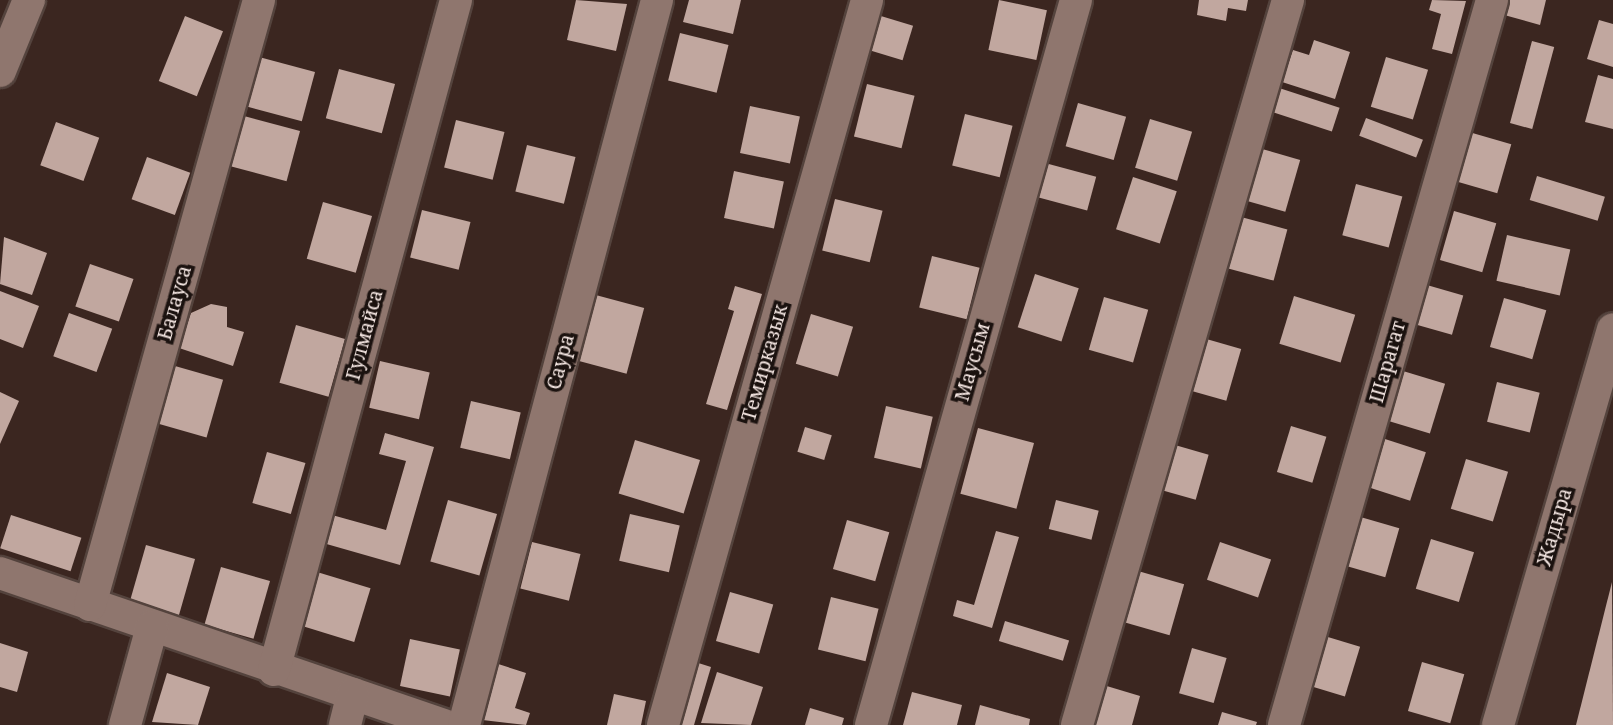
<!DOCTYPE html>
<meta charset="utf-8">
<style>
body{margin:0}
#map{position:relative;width:1613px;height:725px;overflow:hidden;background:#3b2620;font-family:"Noto Serif",serif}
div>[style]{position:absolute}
.building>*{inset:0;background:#c1a79f;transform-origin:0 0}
.roads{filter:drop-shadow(2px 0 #54433d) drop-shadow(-2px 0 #54433d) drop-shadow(0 2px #54433d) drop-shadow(0 -2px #54433d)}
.street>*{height:32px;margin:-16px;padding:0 16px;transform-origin:16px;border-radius:16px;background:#8f766e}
span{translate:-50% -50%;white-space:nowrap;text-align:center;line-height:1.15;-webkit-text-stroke:7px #1b120f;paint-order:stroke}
.street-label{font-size:19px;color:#f5e7e3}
</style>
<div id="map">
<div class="building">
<i style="clip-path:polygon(576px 0,627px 4px,616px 51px,567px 40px)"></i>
<i style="clip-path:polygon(689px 0,741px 0,733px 34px,683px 22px)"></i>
<i style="left:999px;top:0;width:49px;height:51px;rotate:12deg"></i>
<i style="clip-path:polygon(1199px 0,1248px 0,1246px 11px,1228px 8px,1226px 21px,1197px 15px)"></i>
<i style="clip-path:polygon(1432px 0,1466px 1px,1452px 54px,1432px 49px,1441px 14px,1429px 10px)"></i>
<i style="clip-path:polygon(1500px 0,1546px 0,1540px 25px,1497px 13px)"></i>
<i style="left:871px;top:13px;width:44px;height:36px;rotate:17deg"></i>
<i style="left:185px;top:16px;width:41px;height:70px;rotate:22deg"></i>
<i style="clip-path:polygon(1599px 20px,1613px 24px,1613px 67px,1587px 59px)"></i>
<i style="left:680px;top:33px;width:50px;height:49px;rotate:14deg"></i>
<i style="clip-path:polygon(1314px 40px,1350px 52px,1335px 99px,1282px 82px,1293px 50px,1309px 55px)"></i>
<i style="left:1532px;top:41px;width:23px;height:85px;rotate:15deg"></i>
<i style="left:259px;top:57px;width:58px;height:51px;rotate:15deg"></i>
<i style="left:1386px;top:57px;width:44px;height:52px;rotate:17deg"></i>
<i style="left:339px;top:69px;width:58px;height:51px;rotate:15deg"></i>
<i style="clip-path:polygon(1598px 75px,1613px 79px,1613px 129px,1585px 122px)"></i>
<i style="left:867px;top:84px;width:49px;height:54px;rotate:14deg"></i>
<i style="left:1273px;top:86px;width:70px;height:25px;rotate:18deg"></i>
<i style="left:1078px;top:103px;width:50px;height:45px;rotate:16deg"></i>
<i style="left:750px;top:106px;width:51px;height:48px;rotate:12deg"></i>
<i style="left:965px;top:114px;width:49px;height:53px;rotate:14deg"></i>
<i style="left:244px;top:116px;width:58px;height:52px;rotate:15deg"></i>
<i style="left:1366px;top:118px;width:61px;height:19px;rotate:21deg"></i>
<i style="left:1150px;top:119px;width:44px;height:51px;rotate:17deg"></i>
<i style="left:456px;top:120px;width:50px;height:49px;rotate:14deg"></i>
<i style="left:56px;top:122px;width:46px;height:46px;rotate:20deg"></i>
<i style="left:1469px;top:132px;width:44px;height:51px;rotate:16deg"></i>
<i style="left:527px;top:145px;width:50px;height:48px;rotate:14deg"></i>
<i style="left:1255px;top:147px;width:47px;height:54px;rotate:16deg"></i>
<i style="left:147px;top:157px;width:46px;height:45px;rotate:20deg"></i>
<i style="left:1045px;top:163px;width:53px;height:35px;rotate:15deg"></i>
<i style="left:734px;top:171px;width:51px;height:48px;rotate:12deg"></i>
<i style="left:1537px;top:176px;width:71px;height:25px;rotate:17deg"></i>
<i style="left:1133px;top:177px;width:46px;height:55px;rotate:18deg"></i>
<i style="left:1356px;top:184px;width:48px;height:53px;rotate:15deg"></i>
<i style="left:835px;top:199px;width:49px;height:53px;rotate:14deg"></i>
<i style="left:323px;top:202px;width:51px;height:59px;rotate:16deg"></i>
<i style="left:422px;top:210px;width:50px;height:49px;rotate:14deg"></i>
<i style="left:1454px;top:211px;width:44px;height:51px;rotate:16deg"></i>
<i style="left:1241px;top:217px;width:48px;height:53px;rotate:15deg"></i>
<i style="left:1507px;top:235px;width:65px;height:47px;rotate:13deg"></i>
<i style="clip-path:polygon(4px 237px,47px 253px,32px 295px,0 284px)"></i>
<i style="left:932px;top:256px;width:49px;height:53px;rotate:14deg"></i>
<i style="left:90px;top:264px;width:46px;height:45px;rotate:19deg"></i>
<i style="left:1035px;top:274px;width:46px;height:56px;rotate:18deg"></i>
<i style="left:1420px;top:283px;width:45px;height:41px;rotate:16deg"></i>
<i style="clip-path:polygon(735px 286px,762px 294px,727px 410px,706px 404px,734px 311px,728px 309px)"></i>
<i style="clip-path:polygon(0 291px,39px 306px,23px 348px,0 339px)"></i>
<i style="left:592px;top:294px;width:54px;height:68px;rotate:15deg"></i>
<i style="left:1294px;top:296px;width:64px;height:50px;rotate:17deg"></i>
<i style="left:1104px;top:297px;width:46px;height:55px;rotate:16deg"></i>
<i style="left:1504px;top:298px;width:44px;height:51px;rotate:16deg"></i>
<i style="clip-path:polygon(211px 304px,227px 307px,227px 327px,244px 332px,233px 366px,179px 348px,191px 313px)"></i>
<i style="left:69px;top:313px;width:46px;height:46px;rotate:20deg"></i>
<i style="left:811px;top:314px;width:44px;height:52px;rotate:17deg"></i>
<i style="left:296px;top:325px;width:51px;height:60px;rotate:16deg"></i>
<i style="left:1196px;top:336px;width:47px;height:54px;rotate:16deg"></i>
<i style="left:380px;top:361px;width:51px;height:48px;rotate:13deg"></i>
<i style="left:175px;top:366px;width:50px;height:60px;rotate:16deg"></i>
<i style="left:1403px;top:371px;width:44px;height:52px;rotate:17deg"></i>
<i style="left:1497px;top:382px;width:44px;height:41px;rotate:14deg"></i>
<i style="clip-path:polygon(0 392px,19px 401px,0 444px)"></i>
<i style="left:471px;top:401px;width:51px;height:48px;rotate:13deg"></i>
<i style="left:886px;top:406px;width:48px;height:53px;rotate:13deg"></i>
<i style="left:1291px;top:426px;width:37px;height:48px;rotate:17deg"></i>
<i style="left:805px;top:427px;width:28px;height:26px;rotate:17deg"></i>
<i style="left:978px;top:428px;width:58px;height:68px;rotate:15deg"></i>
<i style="clip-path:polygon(385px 433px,434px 447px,400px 565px,323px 543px,332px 515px,386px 530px,406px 461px,379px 454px)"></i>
<i style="left:1385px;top:439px;width:43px;height:51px;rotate:18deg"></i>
<i style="left:635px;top:440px;width:68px;height:56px;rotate:17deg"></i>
<i style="left:1175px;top:445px;width:35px;height:47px;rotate:16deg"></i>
<i style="left:267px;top:452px;width:40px;height:53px;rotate:16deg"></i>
<i style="left:1466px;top:459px;width:44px;height:52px;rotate:17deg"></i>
<i style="left:448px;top:500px;width:51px;height:64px;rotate:16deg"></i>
<i style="left:1056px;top:500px;width:44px;height:30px;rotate:14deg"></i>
<i style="left:630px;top:514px;width:51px;height:48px;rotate:13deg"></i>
<i style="left:11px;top:515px;width:74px;height:35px;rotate:18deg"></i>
<i style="left:1357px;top:516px;width:44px;height:51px;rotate:16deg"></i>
<i style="left:847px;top:520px;width:44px;height:51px;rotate:16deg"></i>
<i style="clip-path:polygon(996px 531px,1019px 537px,992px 628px,953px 616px,957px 600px,974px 605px)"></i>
<i style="left:1431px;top:539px;width:45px;height:52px;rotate:17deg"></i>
<i style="left:532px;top:542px;width:50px;height:48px;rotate:14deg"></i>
<i style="left:1220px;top:542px;width:54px;height:40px;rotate:19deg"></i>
<i style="left:146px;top:545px;width:51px;height:60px;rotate:16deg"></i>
<i style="left:221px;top:567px;width:51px;height:60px;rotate:16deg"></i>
<i style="left:1138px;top:571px;width:48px;height:53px;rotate:16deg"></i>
<i style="left:317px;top:572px;width:56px;height:56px;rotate:17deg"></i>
<i style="clip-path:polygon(1612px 582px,1613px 725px,1576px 725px)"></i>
<i style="left:730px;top:592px;width:45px;height:51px;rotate:16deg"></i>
<i style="left:831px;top:597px;width:49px;height:54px;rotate:14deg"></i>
<i style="left:1005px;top:621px;width:67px;height:21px;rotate:17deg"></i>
<i style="left:1318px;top:634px;width:44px;height:52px;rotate:17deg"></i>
<i style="left:410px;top:639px;width:51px;height:48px;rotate:12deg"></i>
<i style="clip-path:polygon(0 643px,28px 652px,17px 692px,0 687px)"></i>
<i style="left:1192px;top:648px;width:36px;height:47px;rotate:16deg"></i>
<i style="clip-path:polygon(692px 661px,711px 667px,694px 725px,672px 725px)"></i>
<i style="clip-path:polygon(492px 662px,526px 673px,515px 708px,530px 713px,526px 725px,474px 719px)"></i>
<i style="left:1422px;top:662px;width:44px;height:51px;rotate:16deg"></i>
<i style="clip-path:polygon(717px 672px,763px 687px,751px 725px,701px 723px)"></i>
<i style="clip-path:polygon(167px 673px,210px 687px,198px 725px,152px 722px)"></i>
<i style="clip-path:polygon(1100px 684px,1140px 696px,1132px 725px,1088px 725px)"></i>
<i style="clip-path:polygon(912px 692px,962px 705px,957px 725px,903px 725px)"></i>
<i style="clip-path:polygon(614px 694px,646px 701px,641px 725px,607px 725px)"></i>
<i style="clip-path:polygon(980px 705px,1030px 719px,1029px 725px,975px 725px)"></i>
<i style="clip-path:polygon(810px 708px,844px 718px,842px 725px,805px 725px)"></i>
<i style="clip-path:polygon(1222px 712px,1257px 722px,1256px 725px,1218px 725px)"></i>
</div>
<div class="roads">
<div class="street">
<i style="left:0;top:71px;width:77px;rotate:-67.8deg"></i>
<i style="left:0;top:573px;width:469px;rotate:18.9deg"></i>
<i style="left:90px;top:605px;width:628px;rotate:-74.39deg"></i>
<i style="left:274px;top:670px;width:694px;rotate:-74.8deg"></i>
<i style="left:125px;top:725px;width:102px;rotate:-74.6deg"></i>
<i style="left:345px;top:725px;width:32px;rotate:-76deg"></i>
<i style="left:464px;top:725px;width:750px;rotate:-75.09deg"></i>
<i style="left:663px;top:725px;width:753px;rotate:-74.28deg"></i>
<i style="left:871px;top:725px;width:753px;rotate:-74.21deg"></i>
<i style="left:1077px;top:725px;width:755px;rotate:-73.77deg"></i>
<i style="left:1284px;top:725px;width:754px;rotate:-73.99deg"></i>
<i style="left:1498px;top:725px;width:412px;rotate:-73.8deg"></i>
</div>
</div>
<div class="street-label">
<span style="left:175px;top:303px;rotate:-74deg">Балауса</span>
<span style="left:365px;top:335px;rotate:-75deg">Гулмайса</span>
<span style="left:561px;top:362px;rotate:-75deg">Саура</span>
<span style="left:973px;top:362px;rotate:-74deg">Маусым</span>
<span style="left:1388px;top:362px;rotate:-74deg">Шарагат</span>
<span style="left:765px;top:363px;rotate:-74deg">Темирказык</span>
<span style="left:1555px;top:527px;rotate:-74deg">Жадыра</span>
</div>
</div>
